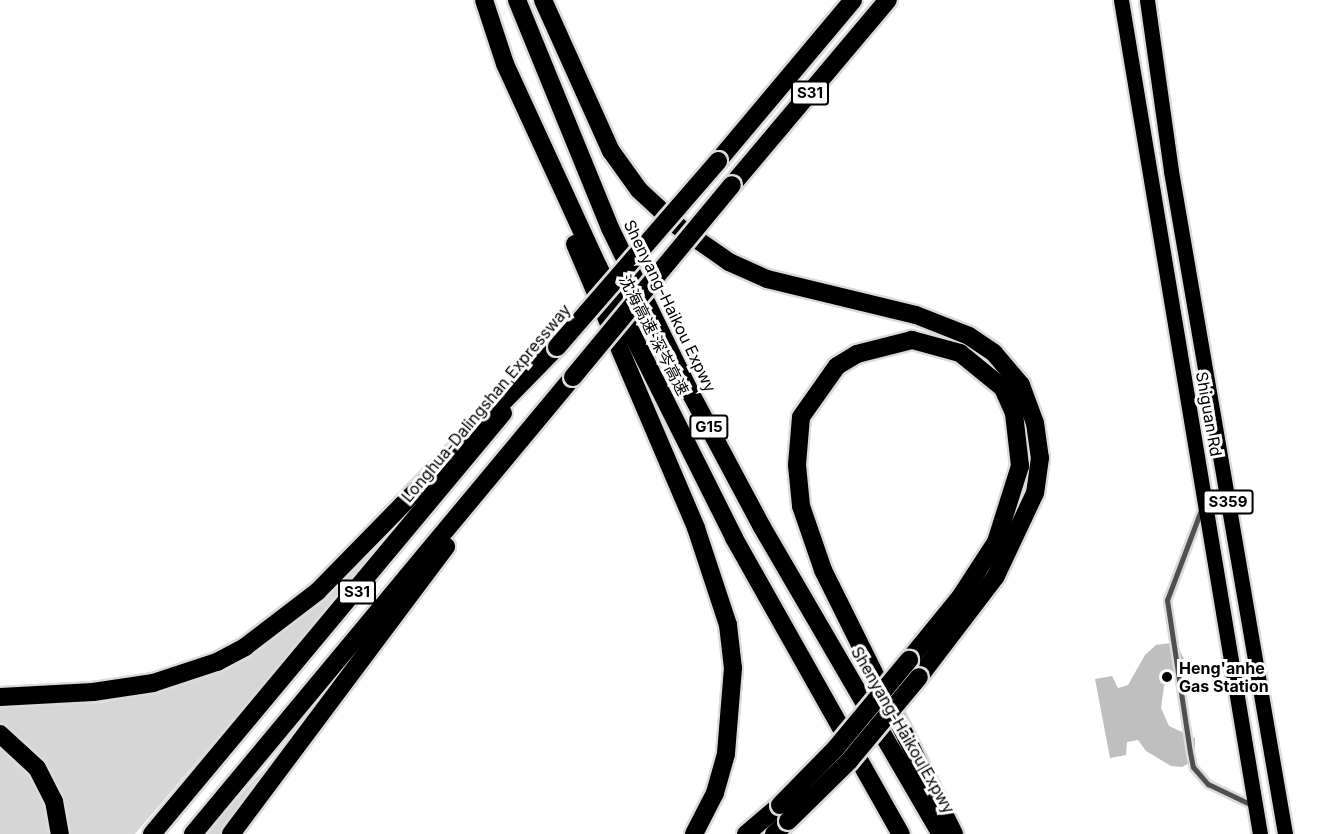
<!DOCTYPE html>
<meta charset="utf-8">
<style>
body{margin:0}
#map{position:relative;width:1317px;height:834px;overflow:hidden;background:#fff;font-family:Inter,"Noto Sans SC",sans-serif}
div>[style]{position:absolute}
.green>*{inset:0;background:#d6d6d6}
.building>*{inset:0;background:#bfbfbf}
.roads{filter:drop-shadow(2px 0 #dbdbdb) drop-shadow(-2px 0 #dbdbdb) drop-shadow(0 2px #dbdbdb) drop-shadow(0 -2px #dbdbdb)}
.service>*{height:5px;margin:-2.5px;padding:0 2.5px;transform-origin:2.5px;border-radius:2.5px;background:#4f4f4f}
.primary>*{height:15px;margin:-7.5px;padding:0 7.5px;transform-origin:7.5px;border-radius:7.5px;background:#000}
.motorway>*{height:18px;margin:-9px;padding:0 9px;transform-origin:9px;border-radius:9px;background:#000}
.bridges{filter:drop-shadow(2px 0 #dbdbdb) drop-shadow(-2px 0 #dbdbdb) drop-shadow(0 2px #dbdbdb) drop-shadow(0 -2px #dbdbdb)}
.motorway-bridge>*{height:18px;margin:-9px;padding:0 9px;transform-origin:9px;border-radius:9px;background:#000}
.dots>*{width:16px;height:16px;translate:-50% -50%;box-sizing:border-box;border:3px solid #fff;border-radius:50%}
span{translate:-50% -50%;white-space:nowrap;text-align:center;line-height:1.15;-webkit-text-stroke:6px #fff;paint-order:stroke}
.shield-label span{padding:2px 4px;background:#fff;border:2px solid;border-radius:4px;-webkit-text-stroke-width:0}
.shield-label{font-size:15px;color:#000;font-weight:700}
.street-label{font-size:16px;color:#000}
.poi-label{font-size:16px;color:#000;font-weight:700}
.left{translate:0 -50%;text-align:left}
</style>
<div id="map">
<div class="green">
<i style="clip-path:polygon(370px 550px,375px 553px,135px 834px,68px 834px,61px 793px,39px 756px,0 729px,0 706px,100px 703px,157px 692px,209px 676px,302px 618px)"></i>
<i style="clip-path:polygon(0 746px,24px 767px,42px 798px,50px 834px,0 834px)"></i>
<i style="clip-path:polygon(266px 767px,224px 834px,204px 834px,228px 809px)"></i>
</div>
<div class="building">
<i style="clip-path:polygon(1170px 643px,1177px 645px,1184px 659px,1178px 674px,1164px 686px,1161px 708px,1169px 726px,1195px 738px,1195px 760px,1182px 767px,1171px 766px,1146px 751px,1138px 740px,1127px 742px,1126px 755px,1110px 758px,1095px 679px,1112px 676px,1118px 688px,1128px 685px,1145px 655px,1156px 645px)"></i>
</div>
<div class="roads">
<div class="service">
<i style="left:1201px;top:510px;width:96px;rotate:110.7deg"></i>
<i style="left:1167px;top:600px;width:154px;rotate:81.4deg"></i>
<i style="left:1190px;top:752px;width:15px;rotate:79deg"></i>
<i style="left:1193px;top:767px;width:23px;rotate:49deg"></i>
<i style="left:1208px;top:784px;width:51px;rotate:25.6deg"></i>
</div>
<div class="primary">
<i style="left:1121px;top:0;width:846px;rotate:80.54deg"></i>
<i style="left:1147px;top:0;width:173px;rotate:82deg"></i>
<i style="left:1171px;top:171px;width:673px;rotate:80.24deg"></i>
</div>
<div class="motorway">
<i style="left:484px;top:0;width:67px;rotate:71.8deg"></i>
<i style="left:505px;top:64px;width:222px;rotate:65.3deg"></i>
<i style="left:598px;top:266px;width:304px;rotate:63.4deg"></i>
<i style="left:734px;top:538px;width:340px;rotate:60.6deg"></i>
<i style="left:517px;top:0;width:246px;rotate:67.8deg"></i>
<i style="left:610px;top:228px;width:185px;rotate:64deg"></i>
<i style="left:691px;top:394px;width:151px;rotate:61.9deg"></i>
<i style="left:762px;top:527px;width:355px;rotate:59.8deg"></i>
<i style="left:543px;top:0;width:166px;rotate:65.8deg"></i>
<i style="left:611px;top:151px;width:48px;rotate:54.3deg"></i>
<i style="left:639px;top:190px;width:54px;rotate:42.8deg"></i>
<i style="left:679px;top:227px;width:61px;rotate:35deg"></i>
<i style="left:729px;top:262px;width:42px;rotate:24.1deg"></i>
<i style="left:767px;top:279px;width:153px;rotate:13.6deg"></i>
<i style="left:916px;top:315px;width:57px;rotate:21.6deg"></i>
<i style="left:969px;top:336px;width:30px;rotate:34deg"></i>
<i style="left:994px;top:353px;width:42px;rotate:49.8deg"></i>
<i style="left:1021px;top:385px;width:40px;rotate:69.8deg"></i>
<i style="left:1035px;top:423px;width:35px;rotate:82deg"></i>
<i style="left:1040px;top:458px;width:35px;rotate:98deg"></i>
<i style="left:1035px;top:493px;width:92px;rotate:115.2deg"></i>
<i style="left:996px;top:576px;width:127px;rotate:127.3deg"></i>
<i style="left:718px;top:161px;width:210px;rotate:-50deg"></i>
<i style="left:732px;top:185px;width:242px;rotate:-49.9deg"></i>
<i style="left:575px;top:244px;width:309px;rotate:66.9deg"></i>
<i style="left:696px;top:528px;width:102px;rotate:71.7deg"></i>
<i style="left:728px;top:625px;width:43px;rotate:83.4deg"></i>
<i style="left:733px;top:668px;width:86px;rotate:94.7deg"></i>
<i style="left:726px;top:754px;width:41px;rotate:105.8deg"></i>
<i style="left:715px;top:793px;width:46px;rotate:117.1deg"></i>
<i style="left:909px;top:660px;width:82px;rotate:-50.9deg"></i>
<i style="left:961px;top:596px;width:64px;rotate:-57.1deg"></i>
<i style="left:996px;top:542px;width:80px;rotate:-72.5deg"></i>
<i style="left:1020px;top:466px;width:53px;rotate:-96.5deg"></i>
<i style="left:1014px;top:413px;width:27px;rotate:-114deg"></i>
<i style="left:1003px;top:388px;width:55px;rotate:-140.9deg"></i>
<i style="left:960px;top:353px;width:50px;rotate:-164.8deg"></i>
<i style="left:912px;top:340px;width:57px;rotate:165.7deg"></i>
<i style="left:857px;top:354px;width:23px;rotate:149deg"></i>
<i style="left:837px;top:366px;width:62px;rotate:125.2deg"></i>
<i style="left:801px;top:417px;width:48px;rotate:94.8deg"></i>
<i style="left:797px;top:465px;width:41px;rotate:84.4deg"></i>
<i style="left:801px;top:506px;width:68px;rotate:71deg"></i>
<i style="left:823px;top:570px;width:295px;rotate:63.6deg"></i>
<i style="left:0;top:697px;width:93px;rotate:-3.1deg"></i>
<i style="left:93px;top:692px;width:61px;rotate:-8.5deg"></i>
<i style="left:153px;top:683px;width:67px;rotate:-18.2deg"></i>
<i style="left:217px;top:662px;width:32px;rotate:-28deg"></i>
<i style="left:245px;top:647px;width:91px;rotate:-37.4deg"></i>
<i style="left:317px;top:592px;width:343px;rotate:-45.6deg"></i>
<i style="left:0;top:734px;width:50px;rotate:42.6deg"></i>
<i style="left:37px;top:768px;width:37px;rotate:63deg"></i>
<i style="left:54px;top:801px;width:34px;rotate:80deg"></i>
<i style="left:152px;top:834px;width:548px;rotate:-50.18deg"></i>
<i style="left:193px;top:834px;width:594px;rotate:-50.26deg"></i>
<i style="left:231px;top:834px;width:359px;rotate:-53.2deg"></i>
<i style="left:746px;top:834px;width:45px;rotate:-40.5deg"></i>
<i style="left:774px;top:834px;width:19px;rotate:-43deg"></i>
</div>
</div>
<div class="bridges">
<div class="motorway-bridge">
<i style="left:557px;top:347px;width:246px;rotate:-49.1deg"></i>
<i style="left:573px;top:377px;width:249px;rotate:-50.4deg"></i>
<i style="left:780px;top:805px;width:78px;rotate:-45.5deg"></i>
<i style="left:835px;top:749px;width:116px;rotate:-50.3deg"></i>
<i style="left:788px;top:821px;width:86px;rotate:-44.5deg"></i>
<i style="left:849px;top:761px;width:109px;rotate:-50.2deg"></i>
</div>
</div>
<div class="dots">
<i style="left:1167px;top:677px;background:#000"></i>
</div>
<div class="shield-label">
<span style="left:810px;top:93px">S31</span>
<span style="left:709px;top:427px">G15</span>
<span style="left:1228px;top:502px">S359</span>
<span style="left:357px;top:592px">S31</span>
</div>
<div class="street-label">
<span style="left:670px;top:306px;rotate:64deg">Shenyang-Haikou Expwy</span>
<span style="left:654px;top:335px;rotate:63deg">沈海高速 深岑高速</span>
<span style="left:486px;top:403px;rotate:-50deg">Longhua-Dalingshan Expressway</span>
<span style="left:1209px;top:414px;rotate:80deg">Shiguan Rd</span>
<span style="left:903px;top:730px;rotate:60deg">Shenyang-Haikou Expwy</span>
</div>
<div class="poi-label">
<span class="left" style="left:1179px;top:677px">Heng'anhe<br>Gas Station</span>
</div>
</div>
